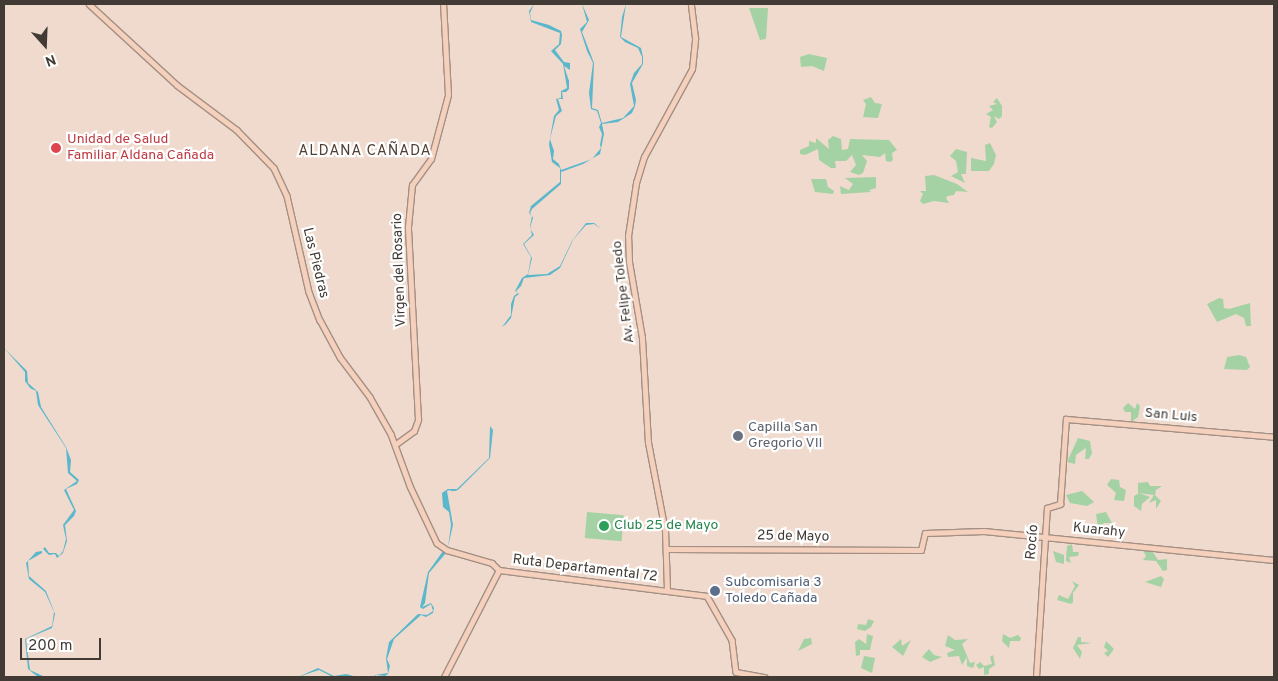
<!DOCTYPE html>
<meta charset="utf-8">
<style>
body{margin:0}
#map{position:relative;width:1278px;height:681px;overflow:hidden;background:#efdacd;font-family:Overpass,sans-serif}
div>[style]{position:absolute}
.green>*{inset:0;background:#a5d2a4;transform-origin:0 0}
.water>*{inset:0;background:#5ab7cc}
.roads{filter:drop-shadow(1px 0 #a39084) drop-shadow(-1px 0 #a39084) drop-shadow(0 1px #a39084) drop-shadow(0 -1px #a39084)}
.secondary>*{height:4.5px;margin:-2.25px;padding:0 2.25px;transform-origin:2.25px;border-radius:2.25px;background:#f5d0bd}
.dots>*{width:14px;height:14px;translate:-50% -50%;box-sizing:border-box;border:2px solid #fff;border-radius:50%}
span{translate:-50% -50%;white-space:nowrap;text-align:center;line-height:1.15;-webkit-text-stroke:4.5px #fff;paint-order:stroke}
.health-label{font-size:14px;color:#be3a42}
.left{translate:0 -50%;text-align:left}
.street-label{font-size:14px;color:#423a34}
.worship-label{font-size:14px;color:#5b616d}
.leisure-label{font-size:14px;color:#27864d}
.service-label{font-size:14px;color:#4e5e75}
.neighbourhood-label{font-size:15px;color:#514135;letter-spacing:1px}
.frame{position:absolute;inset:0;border:5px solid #423a34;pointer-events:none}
.north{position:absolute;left:20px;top:20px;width:50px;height:50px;-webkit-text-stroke:4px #fff;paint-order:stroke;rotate:160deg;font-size:14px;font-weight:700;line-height:20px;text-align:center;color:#423a34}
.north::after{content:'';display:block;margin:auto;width:18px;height:22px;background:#423a34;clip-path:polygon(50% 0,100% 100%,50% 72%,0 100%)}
.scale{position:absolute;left:20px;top:638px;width:81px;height:22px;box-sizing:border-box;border:2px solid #423a34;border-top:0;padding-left:6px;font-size:15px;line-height:18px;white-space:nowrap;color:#423a34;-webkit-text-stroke:4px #fff;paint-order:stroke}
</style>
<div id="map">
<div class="green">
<i style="clip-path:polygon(749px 8px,768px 8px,766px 39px,760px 40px)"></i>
<i style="clip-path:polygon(809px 54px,827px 58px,824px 71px,812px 66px,801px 67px,800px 57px)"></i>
<i style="clip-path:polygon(871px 97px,875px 103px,882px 104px,878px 118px,863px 117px,866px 104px,863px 100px)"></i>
<i style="clip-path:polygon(997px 98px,1002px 106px,1002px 116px,999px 119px,994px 116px,997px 122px,992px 128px,989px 127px,991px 117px,986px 114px,993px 110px,989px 106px,997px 104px,993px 102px)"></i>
<i style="clip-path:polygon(833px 136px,841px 139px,842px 150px,848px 149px,850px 139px,889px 140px,897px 150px,892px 153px,893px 160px,890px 162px,886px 161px,885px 153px,880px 157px,862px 155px,867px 161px,863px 173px,859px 175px,850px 172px,856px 165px,852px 155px,846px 161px,835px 161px,836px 168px,831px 168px,819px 160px,818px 149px,805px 155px,800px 154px,800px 150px,809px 146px,809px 141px,816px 143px,816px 138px,829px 149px,828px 140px)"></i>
<i style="clip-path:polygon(990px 143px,996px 155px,994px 164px,989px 171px,971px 171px,971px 158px,986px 161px,985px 145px)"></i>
<i style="clip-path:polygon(956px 149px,967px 152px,966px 174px,961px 174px,965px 183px,951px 176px,958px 172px,956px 161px,950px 156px)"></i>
<i style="clip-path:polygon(934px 175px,957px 184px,968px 192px,956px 191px,954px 195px,948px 196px,946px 198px,949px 203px,934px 201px,923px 204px,920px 201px,923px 194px,920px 191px,926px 191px,925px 176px)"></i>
<i style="clip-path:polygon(876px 177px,876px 188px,869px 190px,871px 192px,841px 194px,840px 186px,849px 190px,853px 184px,845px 178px)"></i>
<i style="clip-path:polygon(811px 179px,826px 179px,828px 187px,834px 191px,833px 194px,815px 192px)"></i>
<i style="clip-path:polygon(1219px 298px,1223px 299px,1224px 308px,1229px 309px,1250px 303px,1251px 326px,1246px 326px,1244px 318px,1236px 314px,1217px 322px,1207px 304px)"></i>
<i style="clip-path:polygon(1239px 355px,1246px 357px,1250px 367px,1247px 370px,1224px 369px,1227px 357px)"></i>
<i style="clip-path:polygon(1128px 403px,1135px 409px,1137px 403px,1140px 406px,1138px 417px,1131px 422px,1131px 412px,1125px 412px,1123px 408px)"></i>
<i style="clip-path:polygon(1078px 438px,1090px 441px,1092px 453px,1089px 459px,1085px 459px,1086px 448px,1076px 455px,1075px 464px,1067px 462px)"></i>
<i style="clip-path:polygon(1111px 479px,1119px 480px,1120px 487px,1126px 490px,1124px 501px,1114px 500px,1116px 493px,1107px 485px)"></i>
<i style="clip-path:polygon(1148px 482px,1150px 486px,1162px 486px,1156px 490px,1155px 495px,1161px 501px,1156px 509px,1156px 500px,1149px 503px,1154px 495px,1138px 493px,1138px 483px)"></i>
<i style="clip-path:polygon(1082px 491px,1094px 502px,1087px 506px,1070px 503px,1066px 495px)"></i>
<i style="clip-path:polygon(1139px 493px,1150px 497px,1142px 504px,1141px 511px,1134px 506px,1134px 496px)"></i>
<i style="left:587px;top:512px;width:37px;height:26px;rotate:5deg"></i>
<i style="clip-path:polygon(1106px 512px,1112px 523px,1104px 523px,1098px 529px,1096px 514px)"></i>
<i style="clip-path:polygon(1072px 544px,1073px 552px,1079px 552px,1078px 556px,1069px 557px,1071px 563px,1066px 561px,1067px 546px)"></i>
<i style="clip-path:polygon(1142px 549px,1151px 549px,1158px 560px,1167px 559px,1167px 570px,1163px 571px,1156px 561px,1143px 560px,1146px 556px)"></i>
<i style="clip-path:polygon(1053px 551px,1064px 555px,1064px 564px,1056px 562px)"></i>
<i style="clip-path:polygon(1161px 576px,1164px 579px,1161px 587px,1145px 582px)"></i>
<i style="clip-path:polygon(1072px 581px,1079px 585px,1073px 593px,1073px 602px,1071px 604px,1057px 600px,1059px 595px,1068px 599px,1075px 586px)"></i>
<i style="clip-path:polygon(868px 619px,874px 621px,871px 627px,865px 631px,857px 629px,858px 624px,866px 625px)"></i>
<i style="clip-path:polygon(867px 634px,873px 636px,870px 650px,860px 650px,860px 655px,856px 656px,855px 642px,859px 639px,866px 644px)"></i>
<i style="clip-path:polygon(1003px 634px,1010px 638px,1018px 635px,1021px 638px,1020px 641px,1010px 641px,1009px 648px,1002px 641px)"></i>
<i style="clip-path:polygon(948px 635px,955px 640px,968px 639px,962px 644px,970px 663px,975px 662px,973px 668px,967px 666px,967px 657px,962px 665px,959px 656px,948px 657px,947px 653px,955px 650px,945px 646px)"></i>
<i style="clip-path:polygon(1078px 637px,1081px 637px,1081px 642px,1092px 643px,1077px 645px,1082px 652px,1080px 659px,1073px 648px)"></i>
<i style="clip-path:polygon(811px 638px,812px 644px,798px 651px,804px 639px)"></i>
<i style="clip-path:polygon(901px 639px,902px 646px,911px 640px,903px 656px,892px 647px)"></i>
<i style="clip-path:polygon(1106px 641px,1114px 649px,1108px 657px,1104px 653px,1108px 651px,1104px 647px)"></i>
<i style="clip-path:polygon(929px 649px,934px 655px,942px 657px,930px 662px,922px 657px)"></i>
<i style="clip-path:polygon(993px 655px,995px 665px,989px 669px,989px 674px,984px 675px,984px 667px,979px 669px,976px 665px,980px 662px,984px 666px,992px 664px,990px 657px)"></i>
<i style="clip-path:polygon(864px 656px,875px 658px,872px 673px,861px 668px)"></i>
</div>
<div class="water">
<i style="clip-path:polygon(534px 4px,530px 13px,531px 20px,549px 25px,561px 31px,562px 35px,561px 44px,555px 50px,564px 62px,570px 63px,570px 70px,564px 66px,569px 81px,569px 89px,566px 92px,562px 92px,563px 99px,558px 99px,562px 111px,556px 116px,550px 139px,554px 151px,553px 159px,559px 164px,561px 170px,592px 159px,601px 148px,600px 145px,602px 134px,599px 127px,601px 123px,597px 111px,591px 109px,589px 93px,593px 63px,587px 51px,580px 29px,587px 22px,582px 4px,589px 20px,582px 32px,594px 63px,592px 108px,598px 110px,602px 123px,623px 118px,634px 106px,630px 84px,634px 73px,642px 64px,642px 57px,638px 48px,625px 42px,620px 37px,622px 17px,626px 4px,621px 37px,641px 48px,643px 57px,643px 64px,632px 83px,636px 100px,635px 106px,632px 113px,618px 122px,602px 124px,604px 134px,600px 154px,583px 164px,561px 172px,561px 184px,532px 209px,530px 213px,532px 216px,533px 218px,530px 228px,534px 235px,524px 244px,532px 258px,528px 275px,547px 274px,560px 266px,572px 241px,586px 223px,594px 223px,601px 229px,594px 224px,586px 225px,573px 240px,560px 268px,550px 275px,524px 278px,521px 286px,516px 291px,519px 294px,515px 297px,511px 318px,506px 324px,502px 327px,511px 315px,511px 304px,514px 296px,518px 293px,515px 291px,522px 278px,528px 274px,531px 257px,523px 244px,532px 235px,530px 226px,532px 216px,529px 213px,531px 206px,560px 182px,560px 168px,552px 162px,549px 144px,554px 116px,559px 110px,556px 99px,561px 98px,561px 91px,567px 88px,563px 64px,551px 51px,559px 44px,560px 33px,531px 22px,529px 11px)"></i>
<i style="clip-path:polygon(4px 348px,27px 371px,28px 383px,38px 392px,41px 407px,66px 447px,71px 460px,70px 472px,79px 480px,77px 484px,66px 489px,76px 511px,74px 516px,65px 525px,67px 541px,63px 553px,57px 558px,55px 554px,49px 555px,43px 549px,45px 547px,49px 553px,56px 553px,59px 556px,63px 551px,66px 539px,63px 525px,74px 510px,64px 490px,77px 481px,68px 473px,66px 448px,38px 405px,36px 391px,30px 388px,25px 381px,25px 372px)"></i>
<i style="clip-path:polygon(490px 427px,490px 426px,493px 430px,490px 458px,458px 490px,455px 491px,451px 491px,450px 490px,447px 491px,453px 525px,448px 547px,451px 525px,449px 512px,443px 507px,442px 493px,448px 489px,457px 489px,489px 458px)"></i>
<i style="clip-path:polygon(42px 551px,42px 553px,28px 561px,29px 576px,46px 591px,55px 614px,52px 628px,26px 639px,30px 670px,45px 677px,38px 677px,28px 669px,25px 639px,52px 626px,54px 612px,45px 592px,29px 579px,26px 563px,36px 552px)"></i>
<i style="clip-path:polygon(443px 551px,446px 553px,429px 573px,425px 603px,422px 607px,431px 603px,434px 608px,433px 613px,426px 617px,421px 615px,394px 639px,387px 659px,390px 666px,388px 674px,385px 676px,376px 675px,374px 677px,375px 675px,388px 673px,386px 658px,389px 642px,418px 614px,427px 615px,433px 611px,431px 604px,423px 609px,420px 607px,428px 572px)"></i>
<i style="clip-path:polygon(318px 668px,334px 676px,346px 674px,357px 677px,333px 677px,319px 670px,298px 677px)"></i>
</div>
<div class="roads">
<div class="secondary">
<i style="left:89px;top:4px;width:120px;rotate:42.6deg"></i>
<i style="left:177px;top:85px;width:75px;rotate:36.9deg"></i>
<i style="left:237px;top:130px;width:53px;rotate:45.8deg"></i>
<i style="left:274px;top:168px;width:31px;rotate:65deg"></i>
<i style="left:287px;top:196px;width:98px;rotate:77.1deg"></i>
<i style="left:309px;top:292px;width:30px;rotate:69deg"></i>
<i style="left:320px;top:320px;width:42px;rotate:61.6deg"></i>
<i style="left:340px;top:357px;width:50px;rotate:53.1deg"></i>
<i style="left:370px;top:397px;width:43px;rotate:60.4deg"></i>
<i style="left:391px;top:434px;width:55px;rotate:69.9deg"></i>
<i style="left:410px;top:486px;width:63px;rotate:64.7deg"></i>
<i style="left:437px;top:543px;width:12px;rotate:35deg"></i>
<i style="left:447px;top:550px;width:47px;rotate:16.1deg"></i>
<i style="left:492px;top:563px;width:10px;rotate:45deg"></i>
<i style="left:396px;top:444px;width:22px;rotate:-36deg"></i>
<i style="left:414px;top:431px;width:12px;rotate:-70deg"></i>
<i style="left:418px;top:420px;width:193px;rotate:-93deg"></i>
<i style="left:408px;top:227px;width:42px;rotate:-84.6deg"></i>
<i style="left:412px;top:185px;width:32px;rotate:-54deg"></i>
<i style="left:431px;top:159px;width:66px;rotate:-75.1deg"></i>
<i style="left:448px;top:95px;width:91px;rotate:-93.1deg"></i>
<i style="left:666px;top:549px;width:255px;rotate:0.2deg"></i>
<i style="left:921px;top:550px;width:17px;rotate:-77deg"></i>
<i style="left:925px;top:533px;width:59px;rotate:-1.9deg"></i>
<i style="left:984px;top:531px;width:291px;rotate:5.7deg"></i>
<i style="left:499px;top:570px;width:210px;rotate:7.1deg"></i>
<i style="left:707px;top:596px;width:51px;rotate:60.4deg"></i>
<i style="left:732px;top:640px;width:32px;rotate:83deg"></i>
<i style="left:736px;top:672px;width:29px;rotate:10deg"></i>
<i style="left:667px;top:590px;width:59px;rotate:-91.9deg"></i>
<i style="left:665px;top:531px;width:90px;rotate:-100.9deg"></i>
<i style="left:648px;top:443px;width:105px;rotate:-93.3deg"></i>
<i style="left:642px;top:338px;width:77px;rotate:-99.7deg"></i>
<i style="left:629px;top:262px;width:26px;rotate:-92deg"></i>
<i style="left:628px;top:236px;width:54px;rotate:-81.4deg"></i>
<i style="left:636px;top:183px;width:27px;rotate:-73deg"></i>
<i style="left:644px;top:157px;width:100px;rotate:-61.4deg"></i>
<i style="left:692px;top:69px;width:31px;rotate:-84deg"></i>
<i style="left:695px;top:38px;width:34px;rotate:-97deg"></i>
<i style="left:444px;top:677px;width:120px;rotate:-62.8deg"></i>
<i style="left:1036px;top:677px;width:169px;rotate:-86.3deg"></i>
<i style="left:1047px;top:508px;width:14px;rotate:-17deg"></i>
<i style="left:1060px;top:504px;width:85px;rotate:-86deg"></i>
<i style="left:1066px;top:419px;width:209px;rotate:4.9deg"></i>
</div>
</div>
<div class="dots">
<i style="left:56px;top:148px;background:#e0444e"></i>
<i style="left:738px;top:436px;background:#6b7280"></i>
<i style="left:604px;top:526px;background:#2e9e5b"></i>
<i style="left:715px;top:591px;background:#5c6f8a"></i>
</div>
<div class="health-label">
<span class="left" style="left:67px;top:148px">Unidad de Salud<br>Familiar Aldana Cañada</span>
</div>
<div class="street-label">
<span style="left:315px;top:263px;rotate:76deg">Las Piedras</span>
<span style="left:400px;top:270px;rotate:-92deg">Virgen del Rosario</span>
<span style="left:624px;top:292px;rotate:-97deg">Av. Felipe Toledo</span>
<span style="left:1171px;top:416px;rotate:5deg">San Luis</span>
<span style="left:1099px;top:531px;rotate:6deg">Kuarahy</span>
<span style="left:793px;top:537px;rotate:1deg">25 de Mayo</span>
<span style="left:1033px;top:542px;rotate:-85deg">Rocío</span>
<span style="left:585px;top:569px;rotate:7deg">Ruta Departamental 72</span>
</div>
<div class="worship-label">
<span class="left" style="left:748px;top:436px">Capilla San<br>Gregorio VII</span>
</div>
<div class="leisure-label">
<span class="left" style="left:614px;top:526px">Club 25 de Mayo</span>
</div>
<div class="service-label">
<span class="left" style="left:725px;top:591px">Subcomisaria 3<br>Toledo Cañada</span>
</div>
<div class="neighbourhood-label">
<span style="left:365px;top:152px">ALDANA CAÑADA</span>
</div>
<div class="frame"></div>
<div class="north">N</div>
<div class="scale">200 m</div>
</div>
